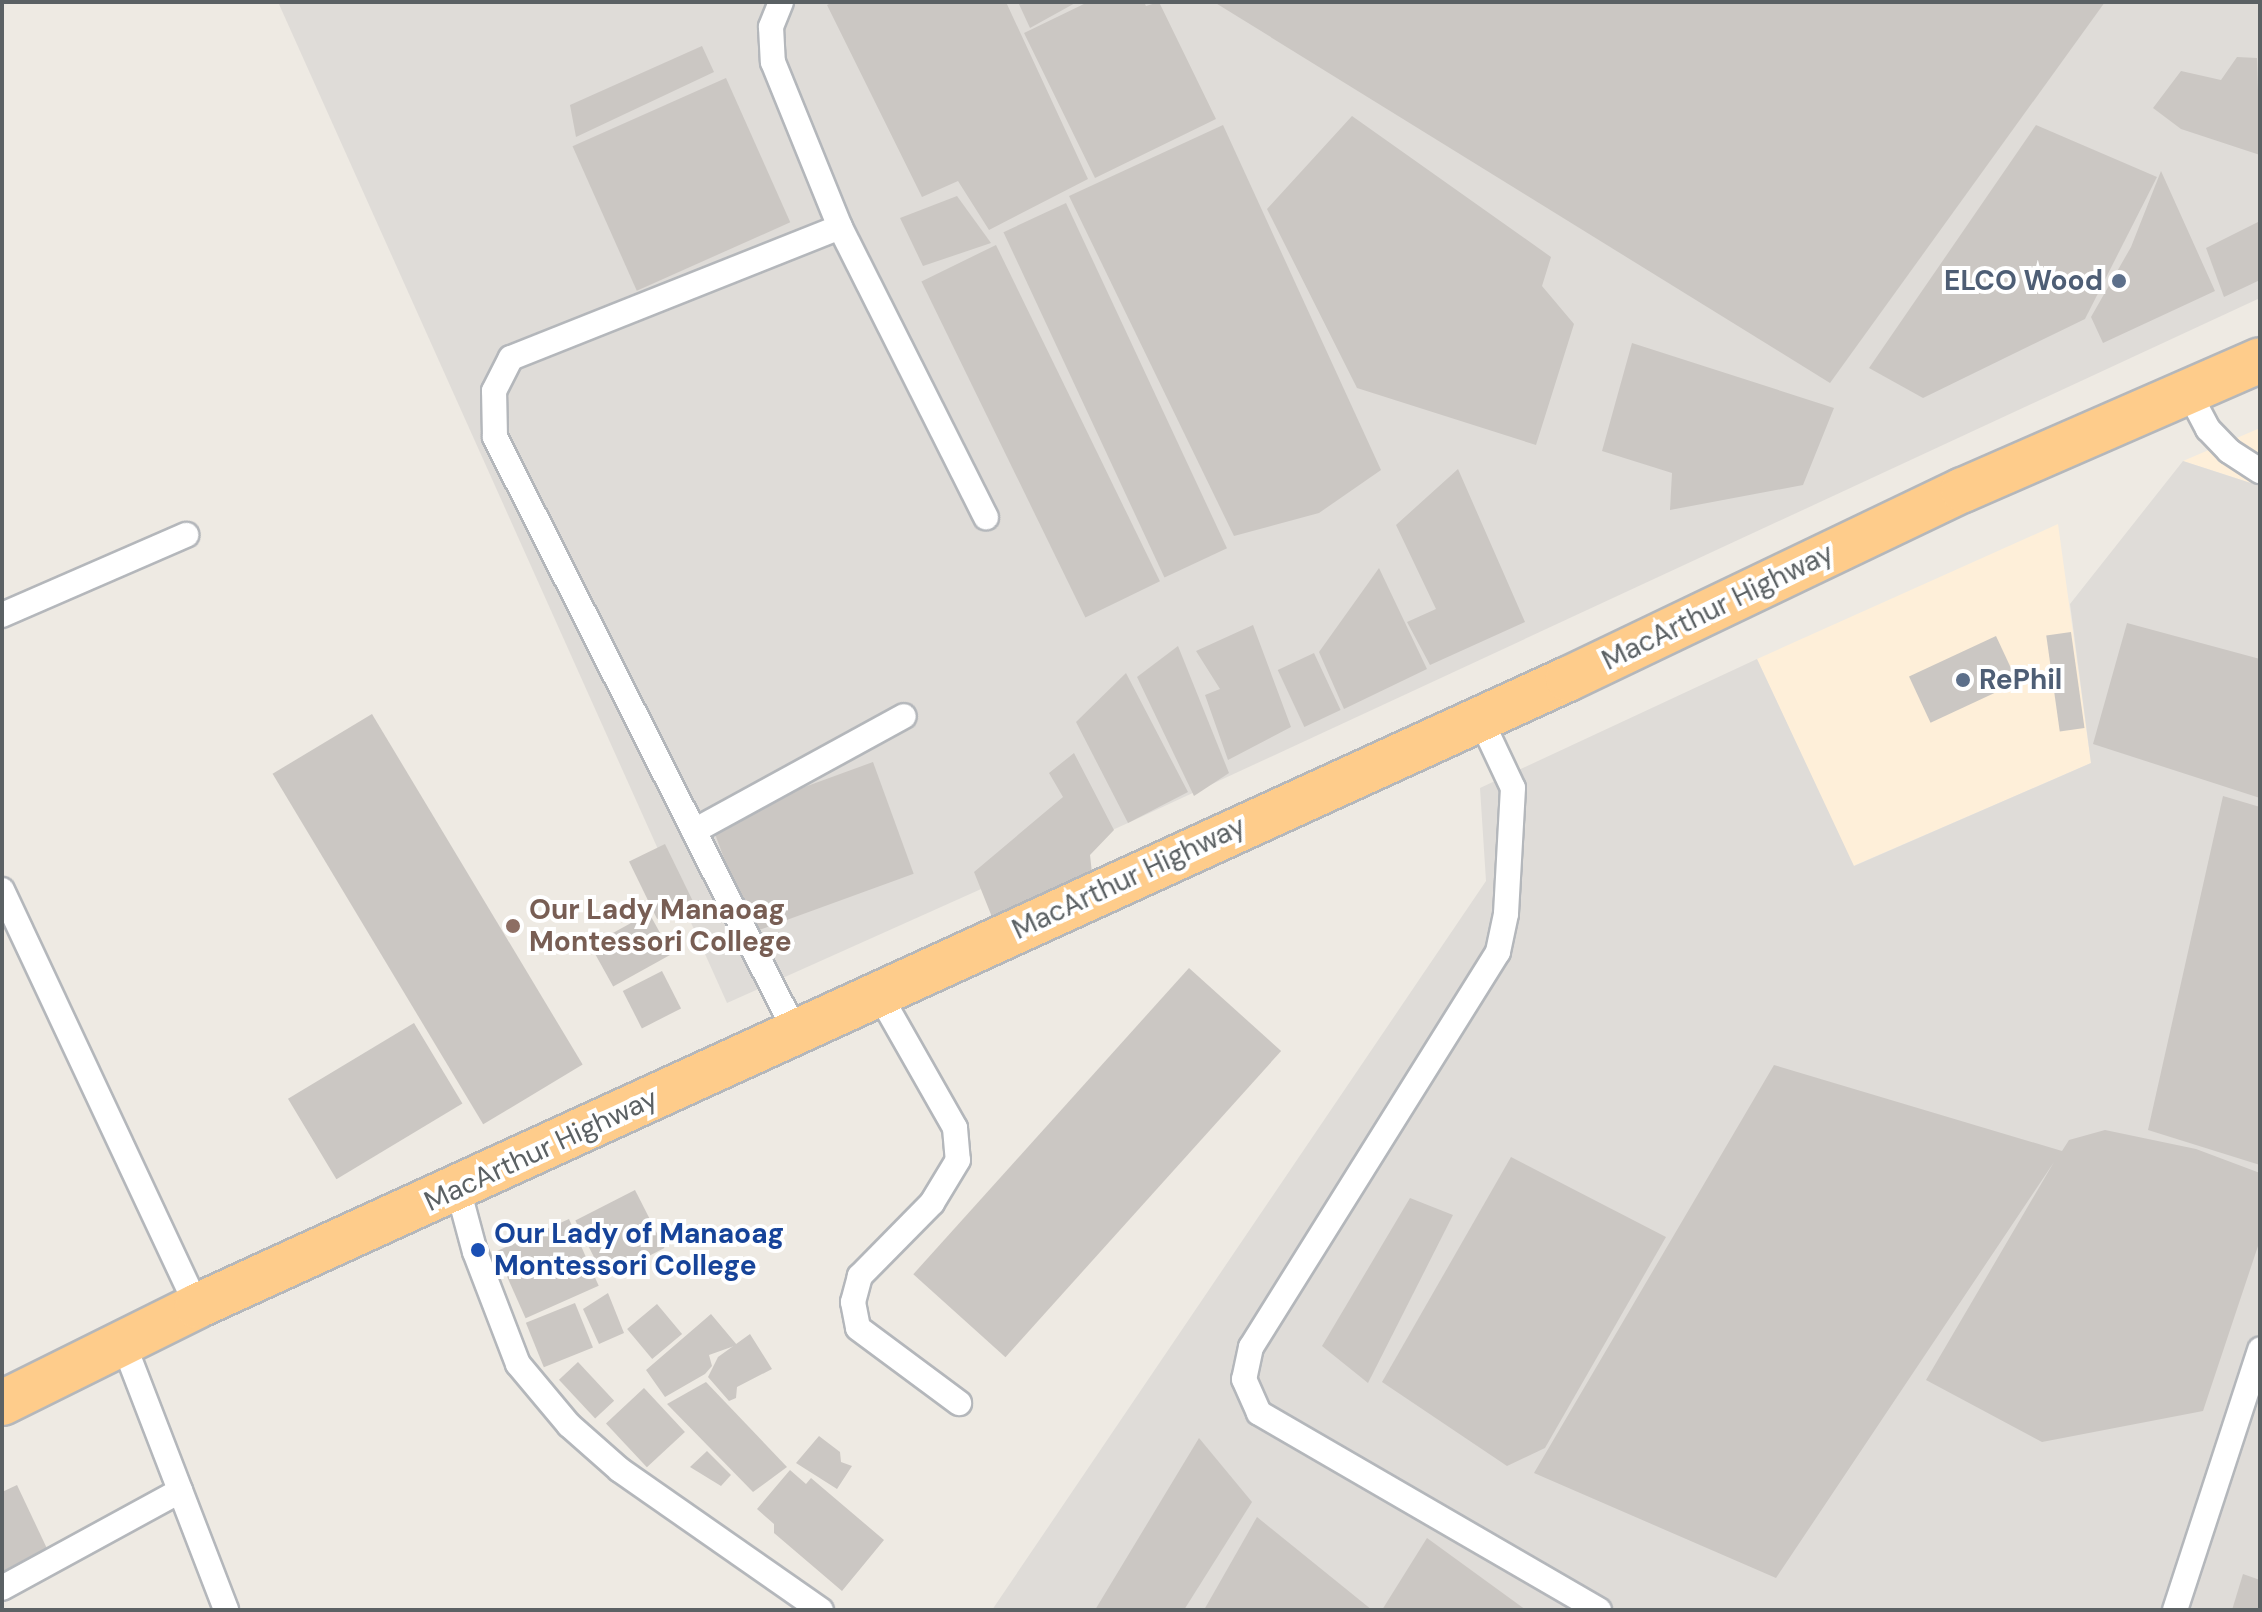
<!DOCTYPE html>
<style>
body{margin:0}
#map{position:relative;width:2262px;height:1612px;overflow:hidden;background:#eeeae3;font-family:"DM Sans",sans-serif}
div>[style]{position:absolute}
.commercial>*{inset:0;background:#feefd9}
.industrial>*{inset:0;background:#dfdcd8}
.building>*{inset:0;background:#cbc7c3;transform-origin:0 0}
.roads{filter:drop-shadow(2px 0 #b4b7bb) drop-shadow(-2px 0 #b4b7bb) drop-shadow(0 2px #b4b7bb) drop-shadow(0 -2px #b4b7bb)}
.lane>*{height:24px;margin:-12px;padding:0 12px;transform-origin:12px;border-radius:12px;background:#fff}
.highway>*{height:44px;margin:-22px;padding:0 22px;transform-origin:22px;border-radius:22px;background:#fecc8b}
.dots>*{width:22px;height:22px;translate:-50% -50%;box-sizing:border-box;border:4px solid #fff;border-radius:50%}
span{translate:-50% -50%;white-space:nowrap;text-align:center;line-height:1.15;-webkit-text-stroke:8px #fff;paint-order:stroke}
.service-label{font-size:28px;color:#4e5e75;font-weight:700}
.right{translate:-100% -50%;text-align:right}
.left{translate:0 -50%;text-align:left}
.street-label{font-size:28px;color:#5b6164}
.education-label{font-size:28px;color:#785e54;font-weight:700}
.transit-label{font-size:28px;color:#164399;font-weight:700}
.frame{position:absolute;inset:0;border:4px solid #5b6164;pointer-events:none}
</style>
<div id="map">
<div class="commercial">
<i style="clip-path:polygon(2260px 428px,2260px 486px,2183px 461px)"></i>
<i style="clip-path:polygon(2058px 524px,2091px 763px,1853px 866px,1757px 659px)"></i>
</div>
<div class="industrial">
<i style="clip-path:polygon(278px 2px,2260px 2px,2260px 298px,1128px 823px,727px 1003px)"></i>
<i style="clip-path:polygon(2183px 461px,2260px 486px,2260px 1610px,992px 1610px,1486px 881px,1480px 788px,1757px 659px,1854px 866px,2091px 763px,2070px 604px)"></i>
</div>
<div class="building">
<i style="clip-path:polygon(833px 2px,1006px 2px,1088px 179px,989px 230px,958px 181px,922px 197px,827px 5px)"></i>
<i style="clip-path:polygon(1018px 2px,1077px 2px,1030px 28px)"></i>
<i style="clip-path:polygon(1088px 2px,1144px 2px,1146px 6px,1159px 2px,1216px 119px,1095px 178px,1024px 33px)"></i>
<i style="clip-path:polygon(1214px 2px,2105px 2px,1830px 383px)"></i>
<i style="clip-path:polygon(702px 46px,714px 72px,576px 137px,570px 105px)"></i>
<i style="clip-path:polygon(2237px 57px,2257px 58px,2260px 155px,2181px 129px,2153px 108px,2181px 71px,2221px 80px)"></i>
<i style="left:726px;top:78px;width:158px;height:168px;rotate:66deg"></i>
<i style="clip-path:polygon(1352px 116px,1551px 257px,1542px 286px,1574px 324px,1536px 445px,1357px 388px,1267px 209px)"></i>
<i style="clip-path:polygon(1223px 125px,1381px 470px,1319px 513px,1234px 536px,1069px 196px)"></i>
<i style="clip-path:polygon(2036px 125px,2157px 177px,2085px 319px,1923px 398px,1869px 368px)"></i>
<i style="clip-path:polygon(2161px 171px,2215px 291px,2103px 343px,2091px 317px,2131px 247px)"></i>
<i style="clip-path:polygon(957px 196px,991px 243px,923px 266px,900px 218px)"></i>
<i style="left:1066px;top:203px;width:381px;height:69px;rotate:65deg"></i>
<i style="clip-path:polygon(2260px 221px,2260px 280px,2224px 297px,2206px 248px)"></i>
<i style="left:996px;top:245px;width:374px;height:83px;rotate:64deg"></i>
<i style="clip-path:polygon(1632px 343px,1834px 408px,1803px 485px,1670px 510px,1672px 473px,1602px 451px)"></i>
<i style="clip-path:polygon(1458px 469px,1525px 622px,1430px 665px,1407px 622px,1436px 609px,1396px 525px)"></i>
<i style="clip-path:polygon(1379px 568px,1427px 669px,1344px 709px,1319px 652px)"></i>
<i style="clip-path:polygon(2127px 623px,2260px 659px,2260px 798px,2093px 744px)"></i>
<i style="clip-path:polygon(1253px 625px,1291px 727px,1228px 760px,1205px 695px,1220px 689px,1196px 651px)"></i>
<i style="left:2071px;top:632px;width:97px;height:25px;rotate:82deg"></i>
<i style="left:1996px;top:636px;width:51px;height:96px;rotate:65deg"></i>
<i style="clip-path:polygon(1178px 646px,1229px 773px,1194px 796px,1137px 677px)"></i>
<i style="left:1314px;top:653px;width:63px;height:40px;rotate:65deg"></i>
<i style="clip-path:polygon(1126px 673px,1188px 792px,1128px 823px,1076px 722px)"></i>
<i style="left:372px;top:714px;width:409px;height:116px;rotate:59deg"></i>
<i style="clip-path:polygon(1074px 753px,1114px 830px,1090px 855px,1092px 873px,992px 917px,974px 872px,1063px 797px,1049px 773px)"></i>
<i style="left:873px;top:762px;width:119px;height:173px;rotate:70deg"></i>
<i style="clip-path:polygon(2223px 796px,2260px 807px,2260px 1165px,2148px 1130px)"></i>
<i style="left:665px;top:844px;width:64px;height:40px;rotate:64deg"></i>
<i style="left:649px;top:913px;width:47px;height:67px;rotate:61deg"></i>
<i style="left:1189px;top:968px;width:124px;height:412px;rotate:42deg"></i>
<i style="left:662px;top:971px;width:42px;height:44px;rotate:63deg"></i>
<i style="left:414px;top:1023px;width:94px;height:147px;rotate:59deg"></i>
<i style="clip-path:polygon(1774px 1065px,2062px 1151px,2069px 1140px,2105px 1130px,2196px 1149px,2260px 1173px,2260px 1240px,2203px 1411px,2042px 1442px,1926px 1380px,2054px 1162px,1776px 1578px,1534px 1473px)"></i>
<i style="clip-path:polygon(1511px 1157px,1666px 1237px,1545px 1448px,1507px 1466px,1382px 1382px)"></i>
<i style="left:635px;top:1190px;width:65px;height:67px;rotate:63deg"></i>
<i style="clip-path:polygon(1410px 1198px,1453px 1215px,1368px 1383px,1322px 1346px)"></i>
<i style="left:569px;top:1219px;width:73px;height:80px;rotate:66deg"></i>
<i style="clip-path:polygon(608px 1293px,624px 1333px,599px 1344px,583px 1309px)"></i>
<i style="left:575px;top:1303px;width:48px;height:53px;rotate:68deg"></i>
<i style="left:657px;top:1304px;width:39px;height:39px;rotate:50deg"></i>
<i style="clip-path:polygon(711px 1314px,737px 1345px,709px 1355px,712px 1366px,705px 1374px,665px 1397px,646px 1370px)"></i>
<i style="clip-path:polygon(750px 1334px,772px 1369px,737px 1387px,736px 1398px,729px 1401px,708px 1377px,718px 1357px)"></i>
<i style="left:578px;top:1362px;width:53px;height:26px;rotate:47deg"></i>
<i style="clip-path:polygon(706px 1382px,787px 1467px,753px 1492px,667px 1404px)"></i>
<i style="left:644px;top:1388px;width:60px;height:52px;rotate:47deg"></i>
<i style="clip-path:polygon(819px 1436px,840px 1452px,841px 1462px,852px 1466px,837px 1489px,796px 1463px)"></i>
<i style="clip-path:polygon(1199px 1438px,1252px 1502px,1184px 1610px,1095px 1610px)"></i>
<i style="clip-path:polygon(707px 1451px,731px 1475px,721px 1486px,690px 1467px)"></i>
<i style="clip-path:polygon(790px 1470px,806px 1484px,811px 1478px,884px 1540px,842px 1591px,774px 1533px,774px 1524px,757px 1509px)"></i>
<i style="clip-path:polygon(17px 1485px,51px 1557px,2px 1581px,2px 1492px)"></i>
<i style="clip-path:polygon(1257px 1517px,1372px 1610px,1204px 1610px)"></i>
<i style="clip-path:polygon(1427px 1538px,1526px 1610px,1382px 1610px)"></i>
<i style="clip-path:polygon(2243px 1574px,2260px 1580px,2260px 1610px,2232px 1610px)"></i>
</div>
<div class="roads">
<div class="lane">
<i style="left:781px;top:2px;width:27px;rotate:112deg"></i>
<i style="left:771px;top:27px;width:35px;rotate:87deg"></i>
<i style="left:773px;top:62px;width:178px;rotate:67.9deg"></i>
<i style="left:2189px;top:393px;width:41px;rotate:62.2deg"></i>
<i style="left:2208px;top:429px;width:30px;rotate:46deg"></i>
<i style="left:2229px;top:451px;width:37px;rotate:33deg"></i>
<i style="left:2px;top:615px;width:201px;rotate:-23.5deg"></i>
<i style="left:1480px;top:718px;width:77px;rotate:64.8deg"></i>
<i style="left:1513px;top:788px;width:126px;rotate:93.2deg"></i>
<i style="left:1506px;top:914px;width:39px;rotate:102deg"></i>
<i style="left:1498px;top:952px;width:466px;rotate:122deg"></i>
<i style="left:1251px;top:1347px;width:33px;rotate:102deg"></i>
<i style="left:1244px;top:1379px;width:37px;rotate:66deg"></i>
<i style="left:1259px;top:1413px;width:393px;rotate:30.1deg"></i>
<i style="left:694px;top:831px;width:239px;rotate:-28.7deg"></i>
<i style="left:2px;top:890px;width:459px;rotate:64.9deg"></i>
<i style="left:879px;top:994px;width:154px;rotate:60.4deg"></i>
<i style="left:955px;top:1128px;width:32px;rotate:85deg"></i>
<i style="left:958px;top:1160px;width:50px;rotate:121.2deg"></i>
<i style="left:932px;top:1203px;width:103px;rotate:134.6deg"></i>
<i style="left:860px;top:1276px;width:27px;rotate:105deg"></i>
<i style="left:853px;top:1302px;width:26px;rotate:79deg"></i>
<i style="left:858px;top:1328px;width:126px;rotate:36.6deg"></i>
<i style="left:796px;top:1033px;width:668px;rotate:-116.8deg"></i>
<i style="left:495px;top:437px;width:46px;rotate:-91.2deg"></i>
<i style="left:494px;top:391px;width:37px;rotate:-63deg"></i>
<i style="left:511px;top:358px;width:354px;rotate:-21.7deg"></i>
<i style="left:840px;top:227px;width:325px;rotate:63.3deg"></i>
<i style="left:458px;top:1189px;width:65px;rotate:74.9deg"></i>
<i style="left:475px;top:1252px;width:120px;rotate:69deg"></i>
<i style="left:518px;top:1364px;width:80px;rotate:50.1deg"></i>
<i style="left:569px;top:1425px;width:68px;rotate:41.4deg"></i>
<i style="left:620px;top:1470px;width:245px;rotate:34.9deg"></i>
<i style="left:124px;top:1345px;width:284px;rotate:68.9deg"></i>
<i style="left:2px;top:1588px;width:203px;rotate:-28.6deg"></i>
<i style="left:2175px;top:1610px;width:274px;rotate:-71.9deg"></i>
</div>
<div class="highway">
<i style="left:2px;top:1403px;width:218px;rotate:-26.4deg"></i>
<i style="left:197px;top:1306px;width:1508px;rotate:-24.58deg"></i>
<i style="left:1568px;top:679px;width:438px;rotate:-25.6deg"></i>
<i style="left:1963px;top:490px;width:324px;rotate:-23.6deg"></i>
</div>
</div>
<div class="dots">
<i style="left:2119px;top:281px;background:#5c6f8a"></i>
<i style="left:1963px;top:680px;background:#5c6f8a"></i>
<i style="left:513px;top:926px;background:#8d6e63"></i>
<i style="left:478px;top:1250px;background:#1a4fb4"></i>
</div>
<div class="service-label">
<span class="right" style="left:2103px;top:281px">ELCO Wood</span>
<span class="left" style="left:1979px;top:680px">RePhil</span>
</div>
<div class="street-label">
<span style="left:1718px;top:607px;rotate:-26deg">MacArthur Highway</span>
<span style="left:1129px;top:878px;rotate:-25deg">MacArthur Highway</span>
<span style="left:541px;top:1150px;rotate:-25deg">MacArthur Highway</span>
</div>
<div class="education-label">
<span class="left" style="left:529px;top:926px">Our Lady Manaoag<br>Montessori College</span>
</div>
<div class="transit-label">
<span class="left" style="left:494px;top:1250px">Our Lady of Manaoag<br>Montessori College</span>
</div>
<div class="frame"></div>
</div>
